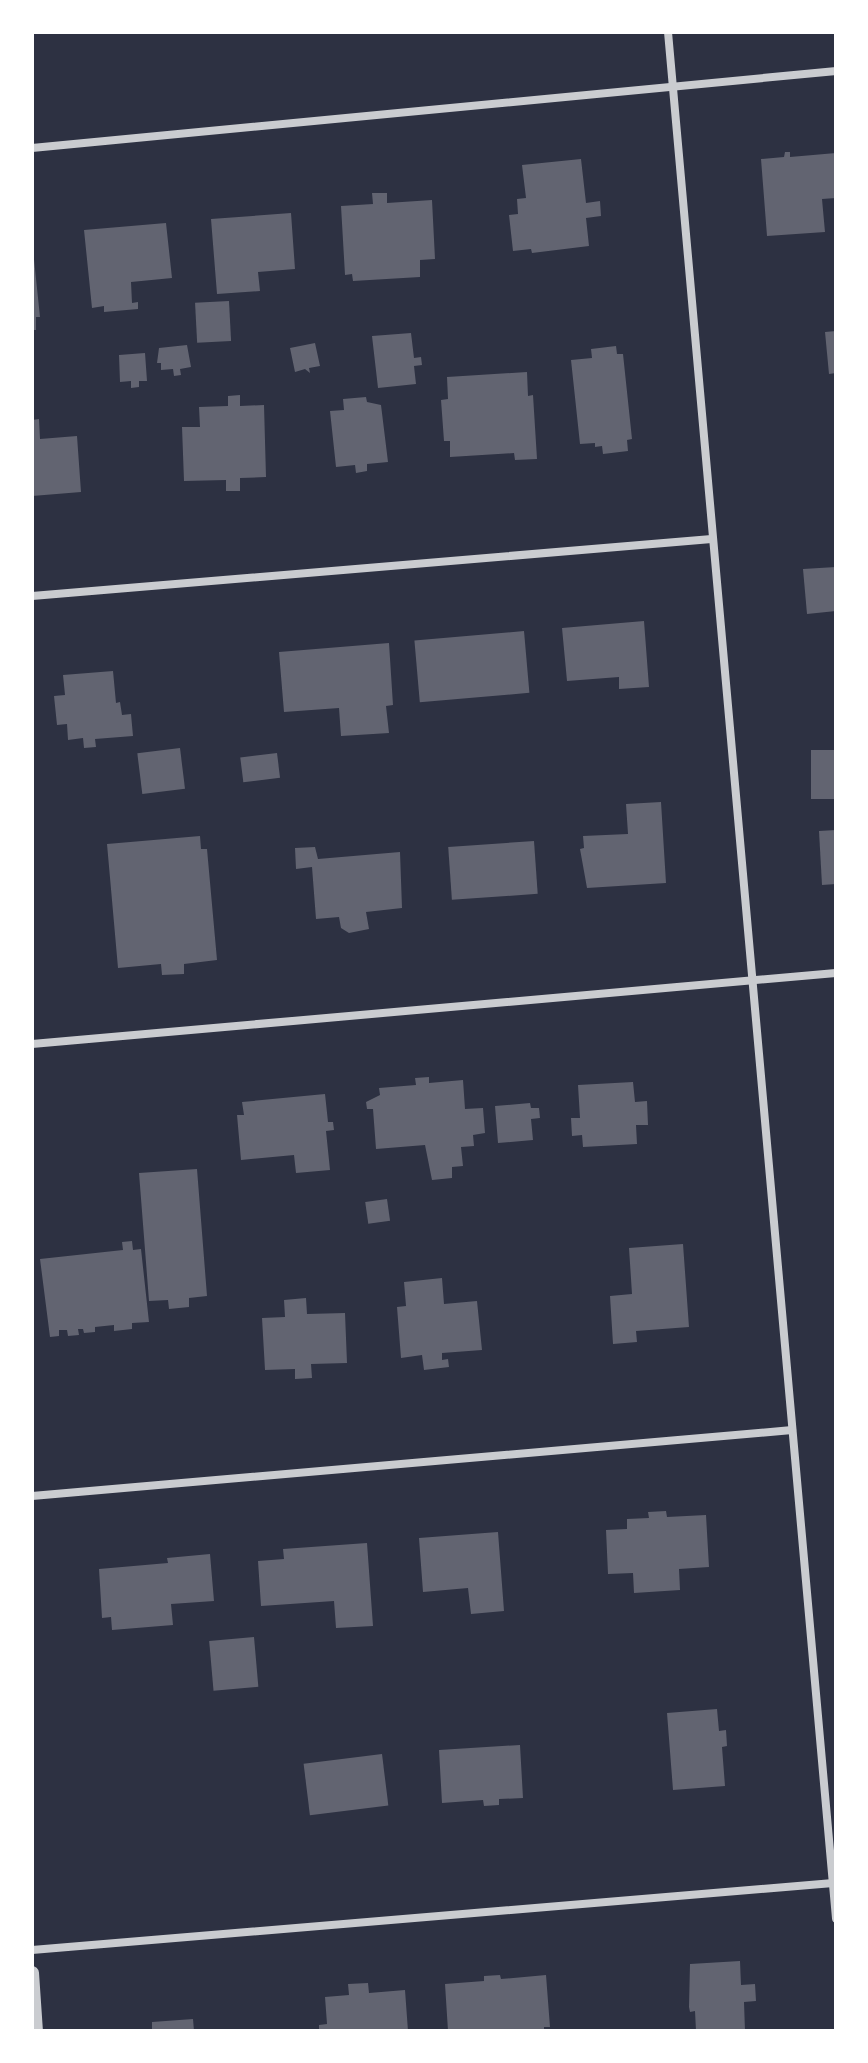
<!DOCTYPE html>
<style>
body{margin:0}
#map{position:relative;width:868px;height:2063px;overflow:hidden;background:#2d3142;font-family:"Roboto Condensed",sans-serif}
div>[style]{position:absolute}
.building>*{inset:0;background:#626471;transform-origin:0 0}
.minor>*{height:8px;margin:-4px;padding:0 4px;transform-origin:4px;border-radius:4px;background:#caccd0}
.tertiary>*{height:14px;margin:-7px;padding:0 7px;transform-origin:7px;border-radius:7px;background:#caccd0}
span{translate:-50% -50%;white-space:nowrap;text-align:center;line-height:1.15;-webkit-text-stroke:8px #fff;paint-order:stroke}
.frame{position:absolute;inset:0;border:34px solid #fff;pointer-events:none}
</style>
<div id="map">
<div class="building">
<i style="clip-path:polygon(785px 152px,790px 152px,790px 157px,836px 153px,836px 198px,822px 199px,825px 232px,767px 236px,761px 159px,784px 157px)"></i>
<i style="clip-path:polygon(581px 159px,586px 203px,600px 201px,601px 216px,586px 218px,589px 246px,532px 253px,531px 249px,513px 251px,509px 215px,518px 214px,517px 199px,526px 198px,522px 165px)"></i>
<i style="clip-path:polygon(372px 193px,387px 193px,387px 203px,432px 200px,435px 259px,420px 260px,420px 277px,353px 281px,352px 274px,345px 275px,341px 206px,373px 204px)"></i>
<i style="clip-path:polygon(291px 213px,295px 269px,258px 272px,260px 291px,217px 294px,211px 219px)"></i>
<i style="clip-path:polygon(166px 223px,172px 278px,131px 282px,132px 303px,138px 302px,138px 309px,104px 312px,104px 306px,92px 308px,84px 230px)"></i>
<i style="clip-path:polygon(32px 240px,40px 317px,36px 317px,36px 330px,32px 330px)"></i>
<i style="left:229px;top:301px;width:40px;height:34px;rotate:87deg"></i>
<i style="clip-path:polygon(836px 331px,836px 373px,829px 374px,825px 332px)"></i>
<i style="clip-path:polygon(411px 333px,414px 358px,421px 357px,422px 365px,414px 366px,416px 384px,378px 388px,372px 336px)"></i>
<i style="clip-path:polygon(315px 343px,320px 366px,309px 368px,310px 373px,305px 369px,295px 372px,290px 348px)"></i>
<i style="clip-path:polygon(187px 345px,191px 367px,180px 369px,181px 375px,174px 376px,173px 369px,161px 370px,161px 363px,157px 363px,159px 348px)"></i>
<i style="clip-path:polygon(616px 346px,617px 354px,623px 354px,632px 439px,627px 440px,628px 451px,603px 454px,602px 446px,595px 447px,595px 443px,580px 444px,571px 360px,592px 358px,591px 349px)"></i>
<i style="clip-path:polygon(145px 353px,147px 381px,139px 381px,139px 387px,131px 388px,131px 381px,120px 382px,119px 355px)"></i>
<i style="clip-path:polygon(527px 372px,528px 396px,533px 395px,537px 459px,515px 460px,514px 453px,450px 457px,450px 441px,444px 441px,441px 400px,448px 399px,447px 377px)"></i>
<i style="clip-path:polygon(240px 395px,240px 406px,264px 405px,266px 477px,240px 478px,240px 491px,226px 491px,226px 480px,184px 481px,182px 427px,200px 427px,199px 407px,228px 406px,228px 396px)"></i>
<i style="clip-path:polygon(366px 397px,367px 402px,381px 405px,388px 462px,367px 464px,367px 471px,356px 473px,355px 465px,336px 467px,330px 411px,344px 410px,343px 399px)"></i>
<i style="clip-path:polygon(39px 419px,40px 439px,77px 436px,81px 492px,32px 496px,32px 420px)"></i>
<i style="clip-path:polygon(836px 567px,836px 611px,807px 614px,803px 569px)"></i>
<i style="clip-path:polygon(644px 621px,649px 687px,619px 689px,619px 677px,567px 681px,562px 628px)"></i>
<i style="left:524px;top:631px;width:62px;height:110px;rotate:85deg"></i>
<i style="clip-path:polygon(389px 643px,393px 705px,386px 706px,389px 733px,341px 736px,339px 708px,284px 712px,279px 652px)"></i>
<i style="clip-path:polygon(113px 671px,116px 703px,120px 702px,122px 715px,131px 714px,133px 736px,95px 739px,96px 747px,84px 748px,83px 738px,68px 740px,67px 724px,57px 725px,54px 696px,65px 695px,63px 675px)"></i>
<i style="left:180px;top:748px;width:41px;height:43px;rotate:83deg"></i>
<i style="left:836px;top:750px;width:49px;height:25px;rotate:90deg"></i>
<i style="left:277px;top:753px;width:25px;height:37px;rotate:83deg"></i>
<i style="clip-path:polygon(661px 802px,666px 883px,587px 888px,580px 849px,584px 848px,583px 836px,628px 834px,626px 804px)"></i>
<i style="clip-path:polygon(836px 830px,836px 884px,822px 885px,819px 831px)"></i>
<i style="clip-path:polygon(200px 836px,201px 849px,207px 849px,217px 960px,184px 964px,184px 974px,162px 975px,161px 964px,118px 968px,107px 844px)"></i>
<i style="left:534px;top:841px;width:53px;height:86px;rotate:86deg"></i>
<i style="clip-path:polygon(315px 847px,318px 859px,400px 852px,402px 908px,366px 912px,369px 929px,349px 933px,341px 928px,339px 917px,316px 919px,312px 867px,296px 869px,295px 848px)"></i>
<i style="clip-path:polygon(429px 1077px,429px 1083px,463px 1080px,465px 1109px,483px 1108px,485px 1133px,473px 1135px,474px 1146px,461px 1147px,463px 1166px,452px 1167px,452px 1178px,432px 1180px,425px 1145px,376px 1149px,373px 1109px,367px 1109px,366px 1102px,380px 1095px,379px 1088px,416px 1085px,415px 1078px)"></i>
<i style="clip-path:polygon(633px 1082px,635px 1102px,647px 1101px,648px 1125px,636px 1125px,637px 1144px,583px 1147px,582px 1135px,572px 1136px,571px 1118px,580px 1118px,578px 1085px)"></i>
<i style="clip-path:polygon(325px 1094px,328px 1122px,333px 1122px,334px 1130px,326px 1131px,330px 1170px,296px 1173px,294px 1155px,241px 1160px,237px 1115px,244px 1115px,242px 1102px)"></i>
<i style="clip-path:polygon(530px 1103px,531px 1108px,539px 1108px,540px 1118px,531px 1119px,533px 1140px,498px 1143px,495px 1106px)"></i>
<i style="clip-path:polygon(197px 1169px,207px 1296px,189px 1298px,189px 1307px,169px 1309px,168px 1300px,149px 1301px,139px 1173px)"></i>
<i style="left:387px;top:1199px;width:22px;height:22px;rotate:82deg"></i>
<i style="clip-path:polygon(132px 1241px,133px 1250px,141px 1249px,149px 1322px,132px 1323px,132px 1329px,114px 1331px,114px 1325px,95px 1327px,95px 1332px,84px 1333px,83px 1329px,78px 1329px,79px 1335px,68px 1336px,67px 1330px,59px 1330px,59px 1336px,50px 1337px,40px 1259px,123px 1250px,122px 1242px)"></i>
<i style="clip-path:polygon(683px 1244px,689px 1327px,636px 1331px,637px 1342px,613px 1344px,610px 1296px,632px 1294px,629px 1248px)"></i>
<i style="clip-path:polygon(442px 1278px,444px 1304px,477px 1301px,482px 1350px,442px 1353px,442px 1360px,448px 1359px,449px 1367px,424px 1370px,422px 1355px,401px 1358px,397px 1307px,406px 1306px,404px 1282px)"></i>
<i style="clip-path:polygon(306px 1298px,307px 1314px,345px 1313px,347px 1363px,311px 1364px,312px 1378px,295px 1379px,295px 1369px,265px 1370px,262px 1318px,285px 1317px,284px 1300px)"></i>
<i style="clip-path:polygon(666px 1511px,667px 1517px,706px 1515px,709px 1567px,679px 1569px,680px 1590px,634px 1593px,633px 1573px,608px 1574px,606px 1530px,627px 1529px,627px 1519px,649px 1518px,648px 1512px)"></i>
<i style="clip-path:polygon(498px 1532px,504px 1611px,471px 1614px,468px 1588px,423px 1592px,419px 1538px)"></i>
<i style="clip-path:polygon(367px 1543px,373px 1626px,336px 1628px,334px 1601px,261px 1606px,258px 1561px,284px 1559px,283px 1549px)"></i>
<i style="clip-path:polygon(210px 1554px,214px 1601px,171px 1604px,173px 1625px,112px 1630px,111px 1617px,102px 1618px,99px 1569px,168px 1563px,167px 1558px)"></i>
<i style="left:254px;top:1637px;width:50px;height:45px;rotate:85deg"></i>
<i style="clip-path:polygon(717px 1709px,719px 1731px,726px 1730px,727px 1746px,722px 1747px,725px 1786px,673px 1790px,667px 1713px)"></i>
<i style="clip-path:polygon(520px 1745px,523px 1798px,499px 1799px,499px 1805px,484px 1806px,483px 1800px,442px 1803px,439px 1750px)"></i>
<i style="left:382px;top:1754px;width:52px;height:79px;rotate:83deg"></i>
<i style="clip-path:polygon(740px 1961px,741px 1985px,755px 1984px,756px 2001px,744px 2002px,745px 2031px,696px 2031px,695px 2011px,690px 2012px,689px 2007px,690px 1964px)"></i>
<i style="clip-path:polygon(500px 1975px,501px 1979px,546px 1975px,550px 2027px,544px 2027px,544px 2031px,448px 2031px,445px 1984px,484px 1981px,484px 1976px)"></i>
<i style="clip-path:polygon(368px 1983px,369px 1993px,405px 1990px,408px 2031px,319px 2031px,319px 2025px,327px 2024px,325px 1997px,349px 1995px,348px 1984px)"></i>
<i style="clip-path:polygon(193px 2019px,194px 2031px,152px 2031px,152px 2022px)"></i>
</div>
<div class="minor">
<i style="left:668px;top:32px;width:1894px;rotate:84.91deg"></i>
<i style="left:32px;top:148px;width:808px;rotate:-5.47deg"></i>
<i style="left:32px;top:596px;width:682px;rotate:-4.79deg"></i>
<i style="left:32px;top:1044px;width:807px;rotate:-5.05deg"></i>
<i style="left:32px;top:1496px;width:763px;rotate:-4.96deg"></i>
<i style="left:32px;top:1950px;width:804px;rotate:-4.78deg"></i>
</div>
<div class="tertiary">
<i style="left:32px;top:1973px;width:58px;rotate:86.1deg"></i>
</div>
<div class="frame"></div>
</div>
